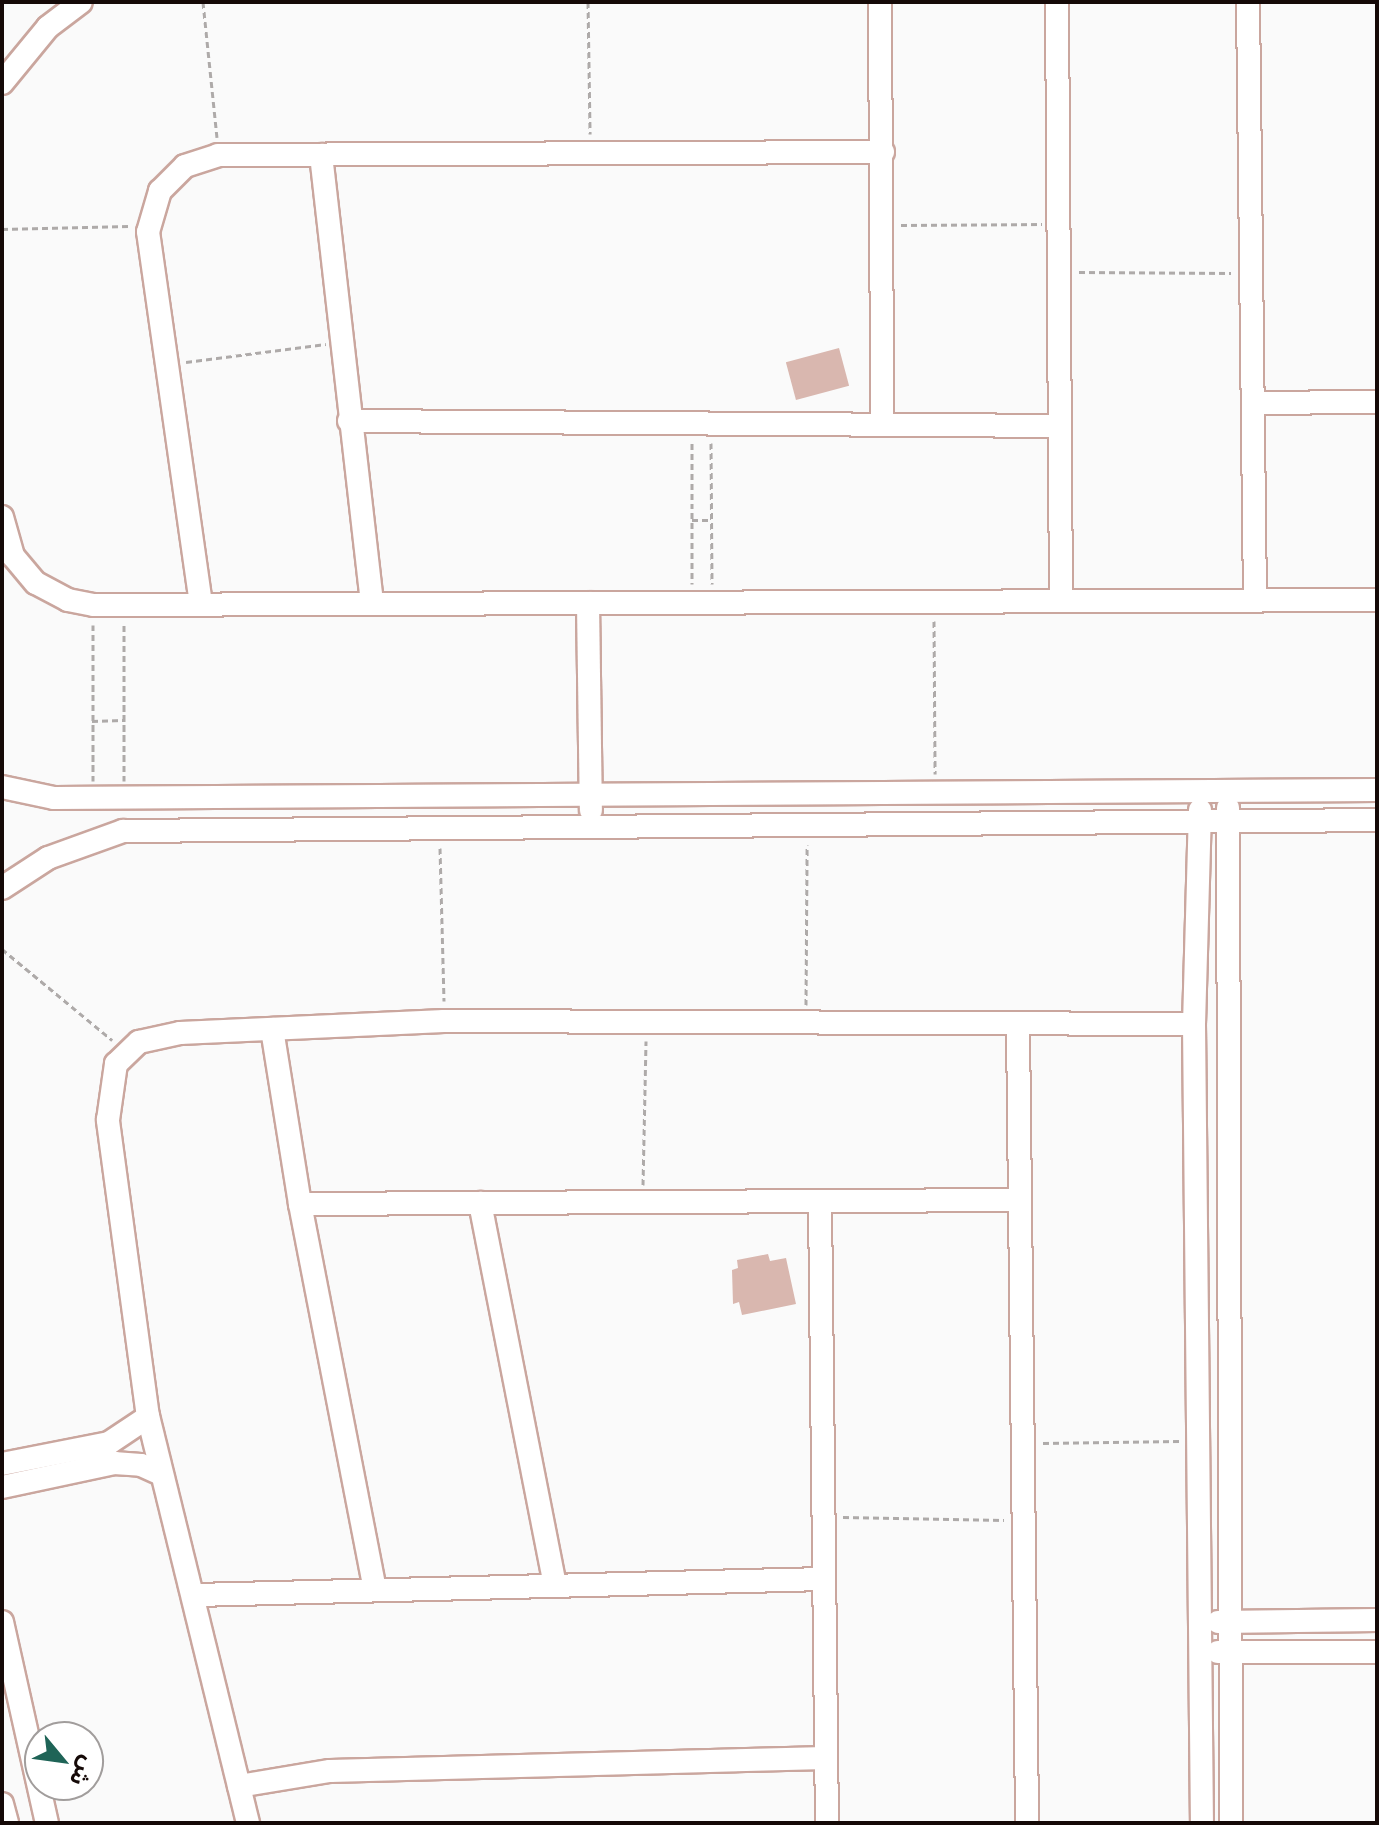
<!DOCTYPE html>
<meta charset="utf-8">
<style>
body{margin:0}
#map{position:relative;width:1379px;height:1825px;overflow:hidden;background:#fafafa;font-family:"IBM Plex Sans","Noto Sans Arabic",sans-serif}
div>[style]{position:absolute}
.building>*{inset:0;background:#d9b7af;transform-origin:0 0}
.path>*{height:3px;margin-top:-1.5px;transform-origin:0;background:repeating-linear-gradient(90deg,#aeaaa9 0 6px,transparent 0 10px)}
.roads{filter:drop-shadow(2px 0 #caa69e) drop-shadow(-2px 0 #caa69e) drop-shadow(0 2px #caa69e) drop-shadow(0 -2px #caa69e)}
.minor>*{height:22px;margin:-11px;padding:0 11px;transform-origin:11px;border-radius:11px;background:#fff}
span{translate:-50% -50%;white-space:nowrap;text-align:center;line-height:1.15;-webkit-text-stroke:7px #fff;paint-order:stroke}
.frame{position:absolute;inset:0;border:4px solid #150907;pointer-events:none}
.north{position:absolute;left:24px;top:1721px;width:80px;height:80px;box-sizing:border-box;background:#fff;border:2px solid #a19d9c;border-radius:50%;rotate:119deg;font-size:22px;font-weight:700;line-height:32px;text-align:center;color:#150907}
.north::after{content:'';display:block;margin:auto;width:28px;height:36px;background:#1f6457;clip-path:polygon(50% 0,100% 100%,50% 72%,0 100%)}
</style>
<div id="map">
<div class="building">
<i style="left:839px;top:348px;width:39px;height:55px;rotate:75deg"></i>
<i style="clip-path:polygon(768px 1254px,770px 1261px,786px 1258px,796px 1304px,742px 1315px,739px 1302px,733px 1304px,732px 1270px,738px 1268px,737px 1260px)"></i>
</div>
<div class="path">
<i style="left:203px;top:2px;width:136px;rotate:84.1deg"></i>
<i style="left:588px;top:2px;width:132px;rotate:89.1deg"></i>
<i style="left:901px;top:225px;width:141px;rotate:-0.4deg"></i>
<i style="left:2px;top:229px;width:127px;rotate:-1.4deg"></i>
<i style="left:1079px;top:272px;width:152px;rotate:0.4deg"></i>
<i style="left:186px;top:362px;width:141px;rotate:-7.3deg"></i>
<i style="left:692px;top:443px;width:141px;rotate:90deg"></i>
<i style="left:711px;top:443px;width:141px;rotate:89.6deg"></i>
<i style="left:692px;top:520px;width:20px"></i>
<i style="left:934px;top:621px;width:153px;rotate:89.6deg"></i>
<i style="left:92px;top:721px;width:31px;rotate:-2deg"></i>
<i style="left:93px;top:781px;width:156px;rotate:-90deg"></i>
<i style="left:124px;top:781px;width:157px;rotate:-90deg"></i>
<i style="left:440px;top:848px;width:153px;rotate:88.5deg"></i>
<i style="left:2px;top:949px;width:143px;rotate:39.6deg"></i>
<i style="left:806px;top:1005px;width:160px;rotate:-89.6deg"></i>
<i style="left:643px;top:1185px;width:144px;rotate:-88.8deg"></i>
<i style="left:1043px;top:1443px;width:136px;rotate:-0.8deg"></i>
<i style="left:843px;top:1517px;width:161px;rotate:1.1deg"></i>
</div>
<div class="roads">
<div class="minor">
<i style="left:880px;top:2px;width:423px;rotate:89.7deg"></i>
<i style="left:1057px;top:2px;width:599px;rotate:89.62deg"></i>
<i style="left:1248px;top:2px;width:598px;rotate:89.33deg"></i>
<i style="left:2px;top:83px;width:72px;rotate:-50.6deg"></i>
<i style="left:48px;top:27px;width:41px;rotate:-37.1deg"></i>
<i style="left:321px;top:155px;width:451px;rotate:83.5deg"></i>
<i style="left:1253px;top:403px;width:124px;rotate:-0.5deg"></i>
<i style="left:349px;top:421px;width:709px;rotate:0.4deg"></i>
<i style="left:2px;top:517px;width:41px;rotate:74.2deg"></i>
<i style="left:13px;top:556px;width:35px;rotate:50deg"></i>
<i style="left:36px;top:583px;width:36px;rotate:28deg"></i>
<i style="left:68px;top:600px;width:26px;rotate:11deg"></i>
<i style="left:94px;top:605px;width:1283px;rotate:-0.22deg"></i>
<i style="left:588px;top:603px;width:207px;rotate:89.2deg"></i>
<i style="left:201px;top:604px;width:376px;rotate:-98.1deg"></i>
<i style="left:148px;top:232px;width:43px;rotate:-73.7deg"></i>
<i style="left:160px;top:191px;width:35px;rotate:-45deg"></i>
<i style="left:185px;top:166px;width:35px;rotate:-18deg"></i>
<i style="left:218px;top:155px;width:665px;rotate:-0.26deg"></i>
<i style="left:2px;top:787px;width:53px;rotate:11.9deg"></i>
<i style="left:54px;top:798px;width:1323px;rotate:-0.35deg"></i>
<i style="left:1228px;top:808px;width:1015px;rotate:89.83deg"></i>
<i style="left:1200px;top:810px;width:214px;rotate:91.6deg"></i>
<i style="left:1194px;top:1024px;width:799px;rotate:89.43deg"></i>
<i style="left:2px;top:888px;width:55px;rotate:-33.1deg"></i>
<i style="left:48px;top:858px;width:80px;rotate:-19.8deg"></i>
<i style="left:123px;top:831px;width:1254px;rotate:-0.5deg"></i>
<i style="left:1018px;top:1026px;width:797px;rotate:89.35deg"></i>
<i style="left:272px;top:1029px;width:177px;rotate:80.9deg"></i>
<i style="left:300px;top:1204px;width:392px;rotate:79deg"></i>
<i style="left:820px;top:1201px;width:622px;rotate:89.36deg"></i>
<i style="left:480px;top:1203px;width:389px;rotate:78.9deg"></i>
<i style="left:300px;top:1204px;width:716px;rotate:-0.32deg"></i>
<i style="left:2px;top:1464px;width:109px;rotate:-11.1deg"></i>
<i style="left:109px;top:1443px;width:47px;rotate:-33.7deg"></i>
<i style="left:2px;top:1487px;width:115px;rotate:-12.1deg"></i>
<i style="left:114px;top:1463px;width:27px;rotate:4deg"></i>
<i style="left:141px;top:1465px;width:20px;rotate:24deg"></i>
<i style="left:196px;top:1595px;width:628px;rotate:-1.46deg"></i>
<i style="left:2px;top:1622px;width:206px;rotate:77.4deg"></i>
<i style="left:1218px;top:1622px;width:159px;rotate:-0.7deg"></i>
<i style="left:1218px;top:1652px;width:159px"></i>
<i style="left:239px;top:1786px;width:92px;rotate:-9.4deg"></i>
<i style="left:330px;top:1771px;width:496px;rotate:-1.5deg"></i>
<i style="left:2px;top:1804px;width:20px;rotate:75deg"></i>
<i style="left:248px;top:1823px;width:418px;rotate:-103.8deg"></i>
<i style="left:148px;top:1417px;width:300px;rotate:-97.7deg"></i>
<i style="left:108px;top:1120px;width:57px;rotate:-81.9deg"></i>
<i style="left:116px;top:1064px;width:32px;rotate:-44deg"></i>
<i style="left:139px;top:1042px;width:42px;rotate:-12.4deg"></i>
<i style="left:180px;top:1033px;width:264px;rotate:-2.6deg"></i>
<i style="left:444px;top:1021px;width:750px;rotate:0.23deg"></i>
</div>
</div>
<div class="frame"></div>
<div class="north">ش</div>
</div>
